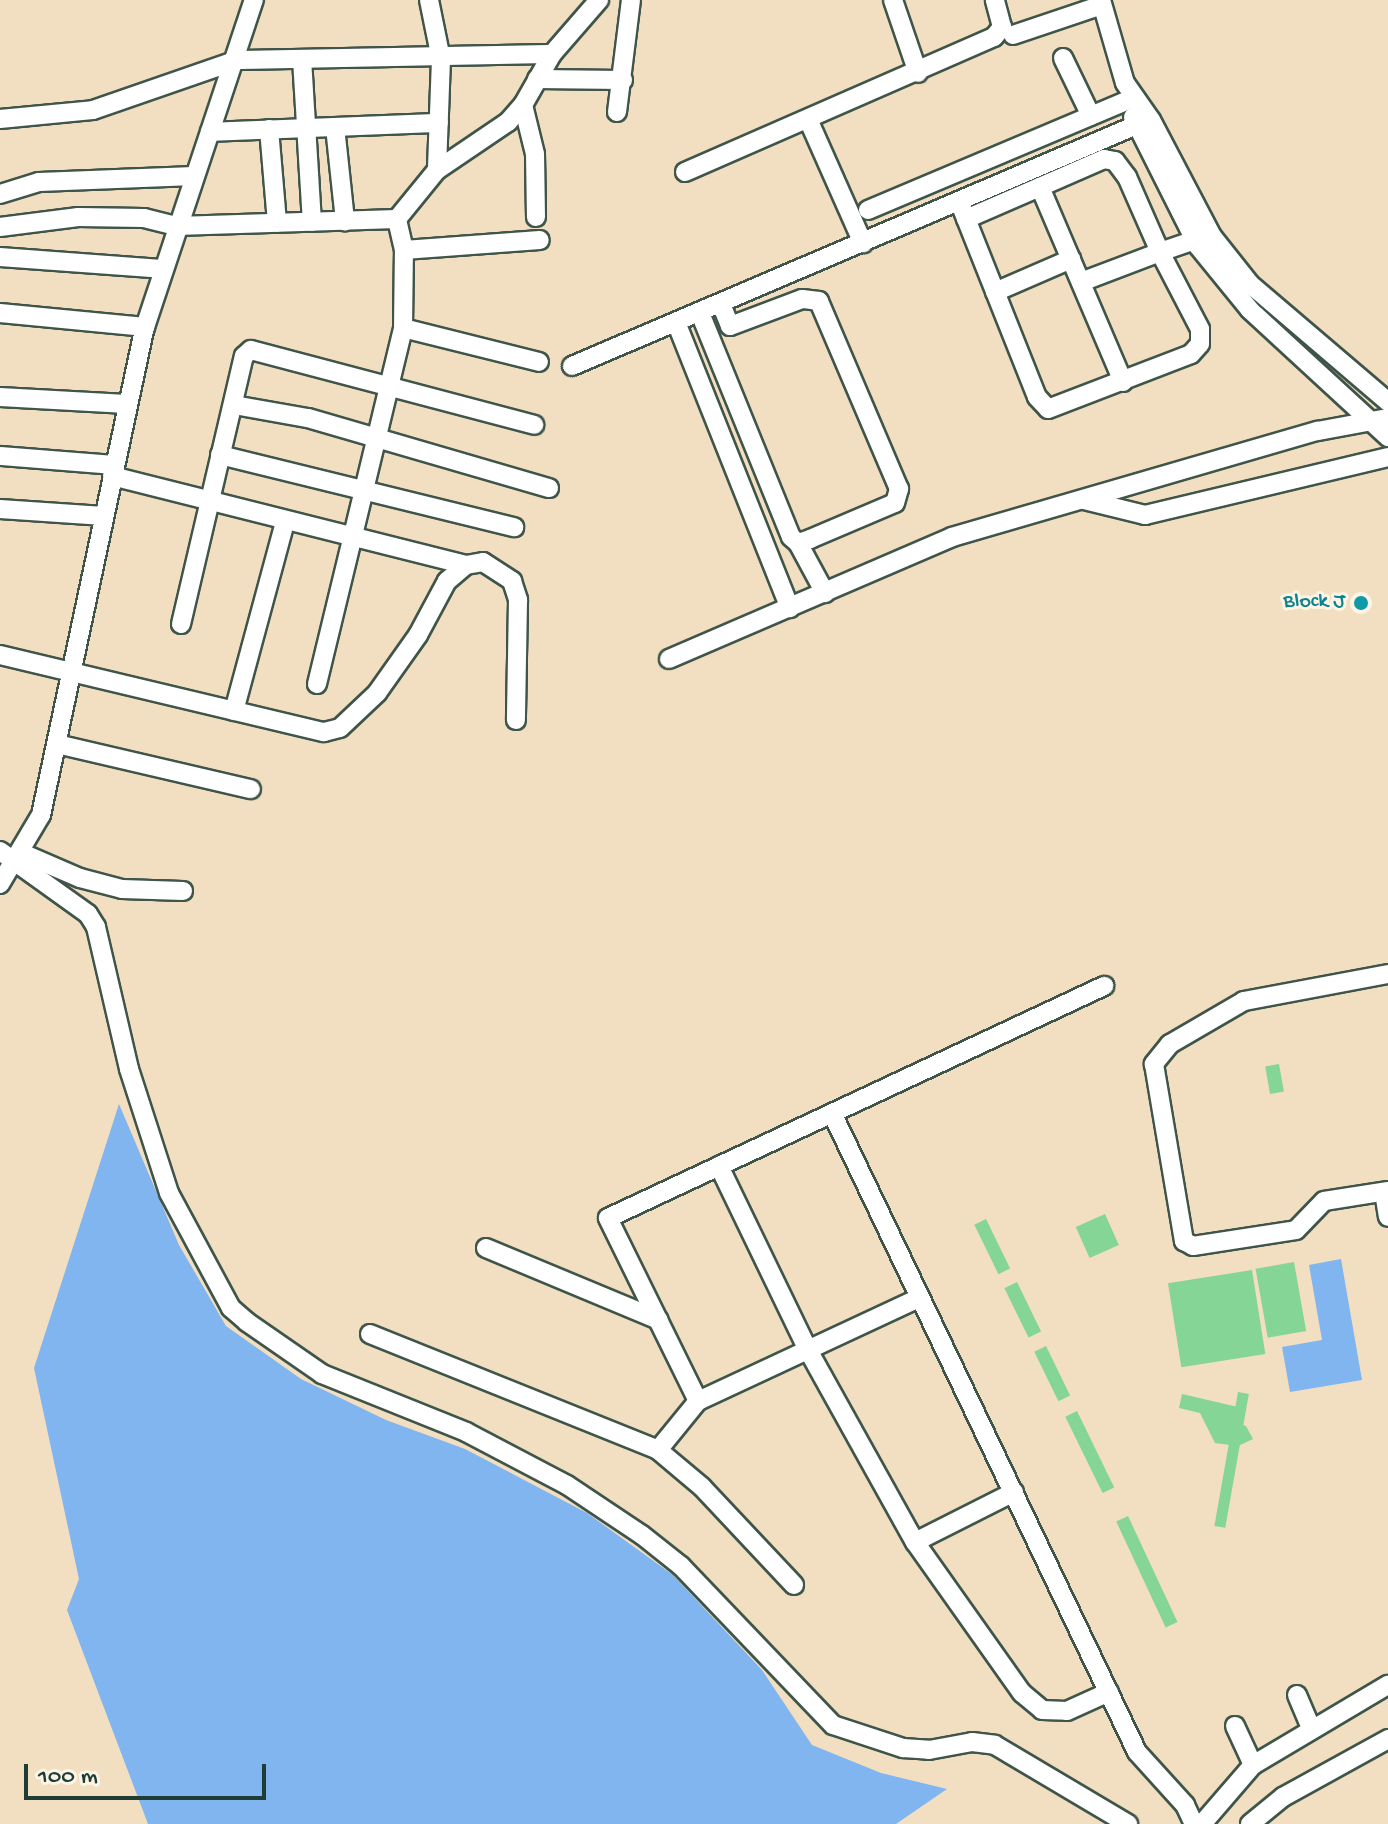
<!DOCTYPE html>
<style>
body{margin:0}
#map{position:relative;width:1388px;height:1824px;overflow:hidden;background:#f2dec0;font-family:"Gochi Hand",sans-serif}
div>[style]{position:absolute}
.green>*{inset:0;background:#84d596;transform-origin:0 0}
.water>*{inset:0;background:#81b5ef}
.roads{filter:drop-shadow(2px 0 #3f5549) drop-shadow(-2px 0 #3f5549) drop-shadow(0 2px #3f5549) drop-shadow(0 -2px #3f5549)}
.minor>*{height:18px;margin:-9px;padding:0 9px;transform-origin:9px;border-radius:9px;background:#fff}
.dots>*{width:22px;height:22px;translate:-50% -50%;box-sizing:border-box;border:4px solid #fcf5e5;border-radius:50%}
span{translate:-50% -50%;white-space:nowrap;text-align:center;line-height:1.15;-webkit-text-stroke:6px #fcf5e5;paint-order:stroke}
.culture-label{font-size:22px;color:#0d838f}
.right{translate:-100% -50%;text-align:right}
.scale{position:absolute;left:24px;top:1764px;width:242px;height:36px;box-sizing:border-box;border:4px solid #1f3d34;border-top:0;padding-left:10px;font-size:24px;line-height:28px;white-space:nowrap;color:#1f3d34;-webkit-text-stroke:6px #fcf5e5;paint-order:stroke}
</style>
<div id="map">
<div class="green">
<i style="left:1279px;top:1064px;width:28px;height:14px;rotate:80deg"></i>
<i style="left:1105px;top:1214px;width:34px;height:32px;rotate:66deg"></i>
<i style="left:986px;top:1219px;width:55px;height:13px;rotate:64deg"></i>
<i style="left:1294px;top:1262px;width:70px;height:39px;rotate:80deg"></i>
<i style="left:1252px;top:1270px;width:85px;height:85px;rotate:81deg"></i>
<i style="left:1017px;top:1282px;width:55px;height:14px;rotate:64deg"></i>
<i style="left:1046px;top:1346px;width:55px;height:13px;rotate:64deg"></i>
<i style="left:1238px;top:1392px;width:11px;height:136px;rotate:10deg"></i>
<i style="clip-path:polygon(1182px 1394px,1238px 1407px,1234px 1423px,1246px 1426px,1253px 1439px,1238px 1446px,1215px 1443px,1200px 1413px,1179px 1408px)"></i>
<i style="left:1077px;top:1411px;width:85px;height:13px;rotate:64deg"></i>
<i style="left:1128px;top:1516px;width:117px;height:13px;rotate:65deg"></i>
</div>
<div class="water">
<i style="clip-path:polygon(119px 1104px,179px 1245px,226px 1326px,301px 1379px,386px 1420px,465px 1449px,587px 1513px,673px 1575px,762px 1670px,812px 1745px,881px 1773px,947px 1789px,896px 1824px,148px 1824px,67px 1610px,79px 1579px,34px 1368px)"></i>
<i style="clip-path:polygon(1341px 1259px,1362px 1380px,1290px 1392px,1282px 1347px,1322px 1340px,1309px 1265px)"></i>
</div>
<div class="roads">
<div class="minor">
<i style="left:429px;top:0;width:60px;rotate:78.5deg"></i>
<i style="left:441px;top:59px;width:111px;rotate:92.1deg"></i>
<i style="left:893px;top:0;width:77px;rotate:71.1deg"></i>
<i style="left:1101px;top:0;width:86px;rotate:73.9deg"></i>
<i style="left:1125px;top:83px;width:45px;rotate:54.9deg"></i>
<i style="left:1151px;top:120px;width:131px;rotate:62.3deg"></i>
<i style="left:1212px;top:236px;width:61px;rotate:51.6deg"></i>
<i style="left:1250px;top:284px;width:182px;rotate:40.5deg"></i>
<i style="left:1013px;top:35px;width:94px;rotate:-18.6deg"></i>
<i style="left:1063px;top:58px;width:64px;rotate:64.2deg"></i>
<i style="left:302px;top:59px;width:163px;rotate:86.5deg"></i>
<i style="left:537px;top:79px;width:86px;rotate:0.7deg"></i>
<i style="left:523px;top:105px;width:50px;rotate:76.2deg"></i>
<i style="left:535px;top:154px;width:63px;rotate:89.1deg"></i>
<i style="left:617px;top:112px;width:113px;rotate:-82.9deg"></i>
<i style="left:1133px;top:117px;width:144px;rotate:63.3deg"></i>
<i style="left:1198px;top:246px;width:82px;rotate:50.9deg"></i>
<i style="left:1250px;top:310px;width:188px;rotate:42.6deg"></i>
<i style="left:0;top:119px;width:93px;rotate:-5.5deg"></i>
<i style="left:93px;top:110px;width:152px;rotate:-19.1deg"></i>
<i style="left:237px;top:60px;width:315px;rotate:-1.1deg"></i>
<i style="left:808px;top:119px;width:136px;rotate:66.1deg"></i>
<i style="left:335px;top:127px;width:95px;rotate:83.9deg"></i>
<i style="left:269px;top:129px;width:94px;rotate:85.1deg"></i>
<i style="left:210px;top:132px;width:229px;rotate:-2.3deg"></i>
<i style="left:685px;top:172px;width:337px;rotate:-23.6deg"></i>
<i style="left:994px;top:37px;width:13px;rotate:-51deg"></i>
<i style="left:1002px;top:27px;width:28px;rotate:-105deg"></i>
<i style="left:0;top:194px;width:41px;rotate:-17.1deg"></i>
<i style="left:39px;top:182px;width:155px;rotate:-2.2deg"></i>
<i style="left:959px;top:201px;width:211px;rotate:68.3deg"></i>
<i style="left:1037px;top:397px;width:16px;rotate:47deg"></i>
<i style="left:1048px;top:409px;width:153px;rotate:-21deg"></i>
<i style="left:1191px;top:354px;width:13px;rotate:-48deg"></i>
<i style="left:1200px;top:344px;width:15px;rotate:-90deg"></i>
<i style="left:1200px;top:329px;width:87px;rotate:-117.5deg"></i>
<i style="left:1160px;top:252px;width:37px;rotate:-19deg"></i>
<i style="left:868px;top:210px;width:288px;rotate:-22.9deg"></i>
<i style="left:966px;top:219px;width:81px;rotate:-23.4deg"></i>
<i style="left:0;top:227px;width:79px;rotate:-7.3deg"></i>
<i style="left:78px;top:217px;width:66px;rotate:0.9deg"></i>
<i style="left:144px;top:218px;width:33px;rotate:14deg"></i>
<i style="left:176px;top:226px;width:221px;rotate:-1.8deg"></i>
<i style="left:397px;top:219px;width:63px;rotate:-50.8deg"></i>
<i style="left:437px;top:170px;width:86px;rotate:-34.1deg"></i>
<i style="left:508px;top:122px;width:23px;rotate:-49deg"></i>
<i style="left:523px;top:105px;width:59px;rotate:-60.4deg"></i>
<i style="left:552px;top:54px;width:72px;rotate:-49deg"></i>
<i style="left:404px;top:250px;width:136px;rotate:-4.2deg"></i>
<i style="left:0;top:257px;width:162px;rotate:4.2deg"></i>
<i style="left:1081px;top:282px;width:85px;rotate:-20.8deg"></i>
<i style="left:1160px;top:252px;width:82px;rotate:-113.7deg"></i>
<i style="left:1127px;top:177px;width:20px;rotate:-127deg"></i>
<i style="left:1115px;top:161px;width:11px;rotate:-170deg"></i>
<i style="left:1104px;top:159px;width:70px;rotate:156.4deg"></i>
<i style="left:1040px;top:187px;width:212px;rotate:66.9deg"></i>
<i style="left:995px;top:292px;width:83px;rotate:-23.5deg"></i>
<i style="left:0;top:313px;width:146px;rotate:5.5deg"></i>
<i style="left:700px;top:313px;width:242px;rotate:67.9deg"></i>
<i style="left:791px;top:537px;width:9px;rotate:41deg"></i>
<i style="left:798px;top:543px;width:13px;rotate:-18deg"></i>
<i style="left:810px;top:539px;width:92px;rotate:-23deg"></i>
<i style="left:895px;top:503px;width:15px;rotate:-74deg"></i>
<i style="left:899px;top:489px;width:204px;rotate:-113.1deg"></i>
<i style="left:819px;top:301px;width:17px;rotate:-173deg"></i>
<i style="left:802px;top:299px;width:77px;rotate:159.4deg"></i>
<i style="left:730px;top:326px;width:24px;rotate:-112deg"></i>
<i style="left:676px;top:322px;width:308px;rotate:68.3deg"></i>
<i style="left:403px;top:328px;width:140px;rotate:14deg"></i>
<i style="left:572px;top:366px;width:611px;rotate:-23.12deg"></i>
<i style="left:0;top:397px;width:127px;rotate:3.2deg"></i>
<i style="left:234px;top:405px;width:75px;rotate:10deg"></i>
<i style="left:308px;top:418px;width:251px;rotate:16.2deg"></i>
<i style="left:220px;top:455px;width:303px;rotate:13.8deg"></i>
<i style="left:0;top:456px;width:115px;rotate:4.5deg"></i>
<i style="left:112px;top:476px;width:365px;rotate:14.1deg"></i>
<i style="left:1084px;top:500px;width:63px;rotate:13.8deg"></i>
<i style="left:1145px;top:515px;width:250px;rotate:-13.4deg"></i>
<i style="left:0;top:509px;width:104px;rotate:3.9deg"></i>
<i style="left:798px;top:543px;width:57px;rotate:61.6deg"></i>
<i style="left:181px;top:624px;width:275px;rotate:-76.8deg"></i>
<i style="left:244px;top:356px;width:9px;rotate:-41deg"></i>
<i style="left:251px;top:350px;width:293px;rotate:14.8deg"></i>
<i style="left:0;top:655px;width:333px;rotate:13.4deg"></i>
<i style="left:324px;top:732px;width:16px;rotate:-14deg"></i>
<i style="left:340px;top:728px;width:51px;rotate:-43.4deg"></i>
<i style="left:377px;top:693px;width:71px;rotate:-54.7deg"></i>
<i style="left:418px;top:635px;width:61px;rotate:-61.8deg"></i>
<i style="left:447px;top:581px;width:25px;rotate:-40deg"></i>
<i style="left:466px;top:565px;width:17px;rotate:-10deg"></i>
<i style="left:483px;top:562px;width:35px;rotate:33deg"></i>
<i style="left:512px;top:581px;width:20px;rotate:72deg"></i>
<i style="left:518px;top:600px;width:120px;rotate:91deg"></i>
<i style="left:669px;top:659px;width:308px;rotate:-23.3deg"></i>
<i style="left:952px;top:537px;width:381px;rotate:-16.2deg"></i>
<i style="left:1318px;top:431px;width:71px;rotate:-10.5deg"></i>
<i style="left:317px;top:684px;width:366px;rotate:-76.4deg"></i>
<i style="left:403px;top:328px;width:78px;rotate:-89.3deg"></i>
<i style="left:404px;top:250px;width:32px;rotate:-103deg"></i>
<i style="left:234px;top:711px;width:196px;rotate:-74.9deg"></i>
<i style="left:57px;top:744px;width:199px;rotate:13.1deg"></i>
<i style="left:0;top:851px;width:108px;rotate:35.6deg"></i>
<i style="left:88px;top:914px;width:15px;rotate:58deg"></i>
<i style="left:96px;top:927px;width:146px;rotate:76.9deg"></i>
<i style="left:129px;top:1069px;width:130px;rotate:72.1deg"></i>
<i style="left:169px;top:1193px;width:131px;rotate:61.7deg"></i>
<i style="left:231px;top:1308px;width:21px;rotate:41deg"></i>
<i style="left:247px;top:1322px;width:91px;rotate:34.7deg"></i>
<i style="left:322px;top:1374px;width:155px;rotate:21.9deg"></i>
<i style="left:466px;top:1432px;width:114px;rotate:27.7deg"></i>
<i style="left:567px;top:1485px;width:90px;rotate:33.7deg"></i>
<i style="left:642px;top:1535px;width:50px;rotate:38.5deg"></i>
<i style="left:681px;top:1566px;width:220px;rotate:46.3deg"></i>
<i style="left:833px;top:1725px;width:74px;rotate:18.2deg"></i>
<i style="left:903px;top:1748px;width:26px;rotate:4deg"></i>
<i style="left:929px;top:1750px;width:44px;rotate:-10.5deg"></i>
<i style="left:972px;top:1742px;width:23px;rotate:7deg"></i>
<i style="left:995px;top:1745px;width:155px;rotate:30.7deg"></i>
<i style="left:22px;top:853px;width:63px;rotate:23.3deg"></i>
<i style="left:80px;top:878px;width:43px;rotate:14.7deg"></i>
<i style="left:122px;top:889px;width:61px;rotate:1.9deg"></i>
<i style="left:0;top:884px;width:80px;rotate:-59.3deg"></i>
<i style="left:41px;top:815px;width:499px;rotate:-78deg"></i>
<i style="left:145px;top:327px;width:345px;rotate:-71.6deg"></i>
<i style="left:1388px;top:974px;width:147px;rotate:169.4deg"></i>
<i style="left:1244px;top:1001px;width:86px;rotate:149.8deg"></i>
<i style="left:1170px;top:1044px;width:26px;rotate:129deg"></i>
<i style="left:1154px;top:1064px;width:180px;rotate:80.4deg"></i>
<i style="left:1184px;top:1241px;width:10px;rotate:29deg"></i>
<i style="left:1193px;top:1246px;width:104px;rotate:-8.8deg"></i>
<i style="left:1296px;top:1230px;width:40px;rotate:-46deg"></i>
<i style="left:1324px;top:1201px;width:65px;rotate:-8.9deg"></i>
<i style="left:832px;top:1113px;width:708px;rotate:64.48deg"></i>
<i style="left:1137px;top:1752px;width:72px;rotate:47.8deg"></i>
<i style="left:1185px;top:1805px;width:21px;rotate:65deg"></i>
<i style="left:719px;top:1166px;width:204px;rotate:64.2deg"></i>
<i style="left:808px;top:1350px;width:220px;rotate:60.9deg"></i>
<i style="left:915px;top:1542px;width:185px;rotate:54.7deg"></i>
<i style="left:1022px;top:1693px;width:26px;rotate:40deg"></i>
<i style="left:1042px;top:1710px;width:25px;rotate:2deg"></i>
<i style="left:1067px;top:1711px;width:46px;rotate:-24.3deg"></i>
<i style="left:1384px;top:1192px;width:25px;rotate:81deg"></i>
<i style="left:486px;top:1248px;width:187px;rotate:22.6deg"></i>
<i style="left:370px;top:1334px;width:310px;rotate:21.9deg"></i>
<i style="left:698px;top:1401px;width:204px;rotate:-116.2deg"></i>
<i style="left:608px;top:1218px;width:548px;rotate:-25.07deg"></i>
<i style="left:915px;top:1542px;width:111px;rotate:-26.8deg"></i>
<i style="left:794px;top:1585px;width:134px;rotate:-133.2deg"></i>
<i style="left:702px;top:1487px;width:57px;rotate:-139.9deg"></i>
<i style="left:658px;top:1450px;width:63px;rotate:-50.8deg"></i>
<i style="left:698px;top:1401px;width:244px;rotate:-25deg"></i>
<i style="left:1297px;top:1695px;width:36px;rotate:67deg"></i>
<i style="left:1235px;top:1726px;width:43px;rotate:65.2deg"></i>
<i style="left:1202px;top:1824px;width:78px;rotate:-49.2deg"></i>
<i style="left:1253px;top:1765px;width:157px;rotate:-30.7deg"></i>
<i style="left:1250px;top:1824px;width:43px;rotate:-39.3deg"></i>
<i style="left:1283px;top:1797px;width:120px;rotate:-28.9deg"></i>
</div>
</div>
<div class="dots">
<i style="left:1361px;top:603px;background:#0f9aa8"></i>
</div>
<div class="culture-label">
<span class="right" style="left:1345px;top:603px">Block J</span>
</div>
<div class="scale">100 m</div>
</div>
